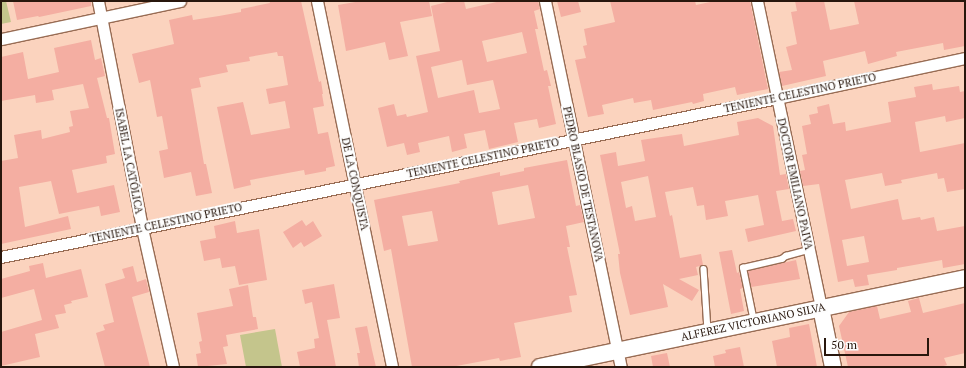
<!DOCTYPE html>
<meta charset="utf-8">
<style>
body{margin:0}
#map{position:relative;width:966px;height:368px;overflow:hidden;background:#fbd3be;font-family:"PT Serif",serif}
div>[style]{position:absolute}
.green>*{inset:0;background:#c4c58c}
.building>*{inset:0;background:#f4aea2}
.roads{filter:drop-shadow(1px 0 #986c54) drop-shadow(-1px 0 #986c54) drop-shadow(0 1px #986c54) drop-shadow(0 -1px #986c54)}
.lane>*{height:5.5px;margin:-2.75px;padding:0 2.75px;transform-origin:2.75px;border-radius:2.75px;background:#fff}
.street>*{height:11px;margin:-5.5px;padding:0 5.5px;transform-origin:5.5px;border-radius:5.5px;background:#fff}
.secondary>*{height:16px;margin:-8px;padding:0 8px;transform-origin:8px;border-radius:8px;background:#fff}
span{translate:-50% -50%;white-space:nowrap;text-align:center;line-height:1.15;-webkit-text-stroke:4px #fdfdfd;paint-order:stroke}
.street-label{font-size:11px;color:#28170d}
.frame{position:absolute;inset:0;border:2px solid #28170d;pointer-events:none}
.scale{position:absolute;left:824px;top:338px;width:105px;height:18px;box-sizing:border-box;border:2px solid #28170d;border-top:0;padding-left:5px;font-size:12px;line-height:14px;white-space:nowrap;color:#28170d;-webkit-text-stroke:3px #fdfdfd;paint-order:stroke}
</style>
<div id="map">
<div class="green">
<i style="clip-path:polygon(1px 1px,6px 1px,11px 22px,1px 24px)"></i>
<i style="clip-path:polygon(275px 329px,282px 367px,246px 367px,240px 335px)"></i>
</div>
<div class="building">
<i style="clip-path:polygon(13px 1px,91px 1px,91px 6px,39px 17px,38px 16px,17px 20px)"></i>
<i style="clip-path:polygon(269px 1px,301px 1px,319px 82px,321px 81px,323px 94px,322px 94px,324px 106px,313px 108px,318px 134px,328px 132px,335px 166px,326px 168px,326px 171px,305px 175px,304px 170px,250px 180px,251px 185px,234px 189px,217px 107px,243px 102px,251px 135px,290px 128px,285px 101px,269px 104px,266px 89px,288px 85px,283px 56px,278px 56px,277px 52px,249px 57px,250px 61px,226px 65px,228px 72px,199px 78px,201px 87px,191px 89px,204px 164px,206px 164px,212px 193px,196px 196px,191px 172px,164px 178px,159px 151px,168px 149px,162px 116px,157px 117px,150px 80px,139px 83px,132px 54px,174px 44px,169px 20px,192px 15px,193px 20px,219px 16px,241px 12px,241px 9px,270px 3px)"></i>
<i style="clip-path:polygon(361px 1px,429px 1px,432px 16px,400px 22px,408px 56px,389px 60px,385px 42px,346px 51px,338px 5px)"></i>
<i style="clip-path:polygon(evenodd,451px 1px,464px 1px,466px 9px,501px 1px,538px 1px,540px 9px,534px 11px,538px 29px,535px 29px,544px 71px,547px 70px,551px 86px,548px 86px,556px 124px,539px 128px,537px 119px,514px 123px,518px 142px,489px 149px,485px 130px,464px 134px,467px 148px,452px 152px,449px 136px,418px 143px,420px 152px,407px 155px,404px 143px,387px 147px,378px 108px,394px 104px,397px 116px,406px 114px,407px 117px,428px 112px,416px 56px,440px 51px,431px 6px,451px 1px,522px 32px,527px 53px,487px 62px,482px 41px,522px 32px,451px 1px,462px 60px,467px 85px,493px 80px,500px 109px,479px 113px,474px 90px,438px 98px,431px 67px,462px 60px)"></i>
<i style="clip-path:polygon(557px 1px,578px 1px,581px 12px,561px 17px)"></i>
<i style="clip-path:polygon(610px 1px,695px 1px,696px 5px,715px 1px,750px 1px,768px 89px,737px 95px,735px 87px,703px 94px,704px 101px,693px 104px,692px 102px,653px 110px,651px 100px,634px 103px,633px 98px,602px 105px,604px 114px,588px 117px,575px 60px,586px 58px,583px 46px,587px 45px,584px 29px,615px 22px)"></i>
<i style="clip-path:polygon(795px 1px,824px 1px,830px 30px,859px 24px,854px 1px,965px 1px,965px 46px,944px 50px,943px 43px,896px 52px,897px 56px,868px 64px,865px 51px,823px 61px,826px 76px,782px 86px,779px 72px,792px 70px,786px 47px,797px 44px,791px 12px,797px 11px)"></i>
<i style="clip-path:polygon(91px 40px,95px 60px,101px 58px,105px 76px,97px 78px,107px 118px,109px 118px,115px 154px,106px 156px,107px 163px,72px 170px,77px 193px,114px 185px,120px 212px,101px 216px,99px 206px,59px 214px,51px 181px,19px 187px,25px 227px,68px 216px,71px 229px,1px 244px,1px 161px,18px 158px,14px 135px,41px 130px,42px 139px,70px 132px,69px 127px,73px 126px,70px 111px,89px 108px,83px 84px,52px 90px,54px 100px,36px 103px,35px 95px,1px 101px,1px 57px,23px 52px,28px 79px,59px 72px,54px 48px)"></i>
<i style="clip-path:polygon(evenodd,932px 84px,933px 90px,959px 86px,960px 92px,965px 91px,965px 118px,946px 122px,945px 116px,915px 122px,920px 152px,965px 143px,965px 189px,947px 192px,944px 178px,938px 179px,937px 173px,901px 180px,902px 183px,885px 186px,882px 173px,845px 180px,851px 209px,898px 199px,902px 219px,903px 220px,920px 217px,921px 220px,934px 217px,937px 231px,965px 226px,965px 264px,943px 268px,942px 260px,897px 268px,897px 270px,867px 275px,869px 285px,855px 287px,853px 279px,838px 282px,819px 184px,803px 186px,800px 171px,805px 170px,802px 155px,807px 154px,802px 126px,811px 124px,809px 115px,818px 113px,817px 107px,829px 104px,833px 124px,845px 122px,846px 131px,891px 122px,888px 102px,916px 97px,914px 87px,932px 84px,864px 236px,869px 262px,847px 266px,842px 240px,864px 236px)"></i>
<i style="clip-path:polygon(evenodd,758px 118px,773px 126px,780px 175px,786px 174px,789px 189px,776px 191px,782px 221px,793px 219px,796px 231px,748px 242px,745px 229px,764px 225px,758px 195px,725px 201px,728px 216px,706px 220px,704px 205px,697px 206px,693px 187px,665px 192px,670px 216px,672px 215px,680px 258px,701px 254px,703px 265px,696px 267px,698px 275px,679px 279px,699px 290px,692px 301px,663px 284px,668px 307px,630px 315px,620px 273px,618px 254px,620px 254px,600px 155px,616px 152px,618px 166px,645px 161px,641px 140px,682px 134px,684px 146px,739px 135px,737px 122px,758px 118px,648px 176px,656px 217px,635px 221px,632px 206px,626px 208px,621px 182px,648px 176px)"></i>
<i style="clip-path:polygon(evenodd,567px 160px,576px 206px,580px 205px,584px 222px,566px 226px,570px 247px,567px 247px,577px 295px,569px 296px,572px 312px,514px 323px,521px 357px,500px 361px,499px 358px,451px 367px,412px 367px,391px 249px,384px 251px,374px 200px,460px 183px,459px 181px,500px 172px,500px 176px,524px 171px,524px 168px,567px 160px,528px 185px,535px 218px,498px 225px,492px 192px,528px 185px,567px 160px,432px 211px,438px 241px,408px 246px,402px 216px,432px 211px)"></i>
<i style="clip-path:polygon(302px 220px,306px 226px,313px 221px,322px 236px,304px 247px,301px 242px,293px 248px,283px 232px)"></i>
<i style="clip-path:polygon(235px 221px,237px 233px,259px 229px,267px 280px,239px 285px,235px 266px,222px 268px,220px 258px,204px 261px,200px 241px,216px 238px,214px 226px)"></i>
<i style="clip-path:polygon(732px 250px,737px 273px,739px 272px,743px 288px,740px 289px,744px 311px,731px 314px,719px 252px)"></i>
<i style="clip-path:polygon(796px 260px,800px 279px,751px 287px,748px 271px)"></i>
<i style="clip-path:polygon(43px 263px,46px 278px,81px 269px,88px 297px,71px 301px,72px 303px,64px 305px,66px 313px,55px 315px,59px 328px,35px 334px,40px 357px,1px 366px,1px 332px,42px 320px,34px 289px,1px 298px,1px 279px,30px 271px,29px 266px)"></i>
<i style="clip-path:polygon(133px 266px,137px 282px,146px 279px,149px 292px,132px 297px,150px 367px,105px 367px,96px 333px,105px 330px,103px 325px,114px 322px,105px 284px,125px 278px,122px 269px)"></i>
<i style="clip-path:polygon(334px 284px,340px 318px,327px 320px,336px 367px,300px 367px,297px 352px,315px 348px,314px 339px,319px 338px,312px 302px,305px 304px,302px 290px)"></i>
<i style="clip-path:polygon(248px 285px,253px 317px,256px 317px,258px 329px,226px 335px,228px 346px,223px 347px,227px 364px,198px 367px,196px 354px,201px 353px,199px 342px,202px 341px,197px 313px,233px 306px,229px 289px)"></i>
<i style="clip-path:polygon(919px 298px,923px 313px,965px 303px,965px 353px,944px 358px,947px 365px,940px 367px,848px 367px,839px 326px,849px 312px,877px 306px,880px 319px,911px 312px,908px 301px)"></i>
<i style="clip-path:polygon(809px 324px,817px 367px,777px 367px,772px 341px,790px 337px,789px 328px)"></i>
<i style="clip-path:polygon(367px 326px,372px 350px,376px 367px,359px 367px,357px 353px,360px 353px,355px 328px)"></i>
<i style="clip-path:polygon(740px 347px,744px 367px,715px 367px,713px 356px,726px 353px,725px 350px)"></i>
<i style="clip-path:polygon(667px 353px,670px 367px,653px 367px,651px 356px)"></i>
</div>
<div class="roads">
<div class="lane">
<i style="left:704px;top:269px;width:62px;rotate:86.3deg"></i>
<i style="left:754px;top:322px;width:55px;rotate:-101.5deg"></i>
<i style="left:743px;top:268px;width:40px;rotate:-13deg"></i>
<i style="left:782px;top:259px;width:5px;rotate:-37deg"></i>
<i style="left:786px;top:256px;width:24px;rotate:-15deg"></i>
</div>
<div class="street">
<i style="left:98px;top:1px;width:231px;rotate:79deg"></i>
<i style="left:142px;top:228px;width:142px;rotate:77.4deg"></i>
<i style="left:317px;top:1px;width:374px;rotate:78.4deg"></i>
<i style="left:545px;top:1px;width:374px;rotate:78.3deg"></i>
<i style="left:757px;top:1px;width:314px;rotate:78.2deg"></i>
<i style="left:1px;top:39px;width:183px;rotate:-12deg"></i>
<i style="left:1px;top:257px;width:792px;rotate:-11.58deg"></i>
<i style="left:777px;top:98px;width:192px;rotate:-12deg"></i>
</div>
<div class="secondary">
<i style="left:821px;top:308px;width:60px;rotate:78.5deg"></i>
<i style="left:540px;top:367px;width:434px;rotate:-11.8deg"></i>
</div>
</div>
<div class="street-label">
<span style="left:800px;top:93px;rotate:-12deg">TENIENTE CELESTINO PRIETO</span>
<span style="left:483px;top:158px;rotate:-12deg">TENIENTE CELESTINO PRIETO</span>
<span style="left:129px;top:161px;rotate:79deg">ISABEL LA CATÓLICA</span>
<span style="left:355px;top:184px;rotate:78deg">DE LA CONQUISTA</span>
<span style="left:583px;top:184px;rotate:78deg">PEDRO BLASIO DE TESTANOVA</span>
<span style="left:795px;top:184px;rotate:78deg">DOCTOR EMILIANO PAIVA</span>
<span style="left:166px;top:223px;rotate:-12deg">TENIENTE CELESTINO PRIETO</span>
<span style="left:753px;top:322px;rotate:-12deg">ALFEREZ VICTORIANO SILVA</span>
</div>
<div class="frame"></div>
<div class="scale">50 m</div>
</div>
